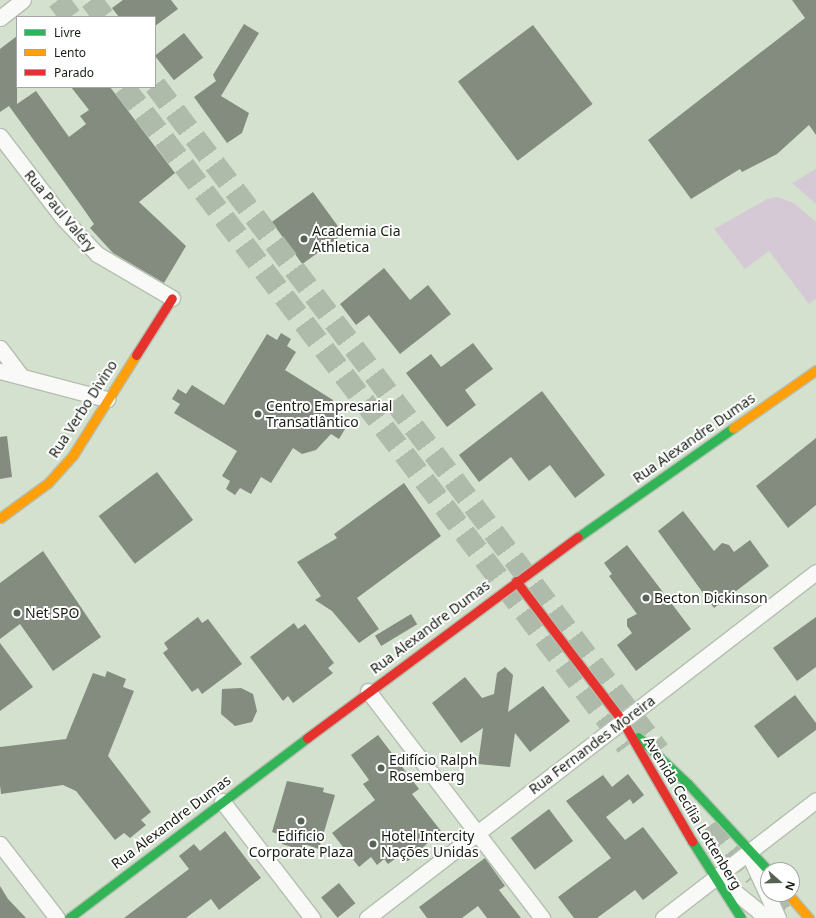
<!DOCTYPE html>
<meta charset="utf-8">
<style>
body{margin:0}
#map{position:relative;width:816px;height:918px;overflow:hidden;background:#d4e1cf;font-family:"Noto Sans",sans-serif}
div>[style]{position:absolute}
.green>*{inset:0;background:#d4c9d5}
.building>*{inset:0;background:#838c7f;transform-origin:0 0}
.secondary-tunnel>*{height:22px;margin-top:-11px;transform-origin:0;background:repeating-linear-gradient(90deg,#aebaaa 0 22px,transparent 0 33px)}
.roads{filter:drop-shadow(1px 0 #b5bfb1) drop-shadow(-1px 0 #b5bfb1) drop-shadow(0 1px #b5bfb1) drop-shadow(0 -1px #b5bfb1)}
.street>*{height:15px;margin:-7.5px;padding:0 7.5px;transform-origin:7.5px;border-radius:7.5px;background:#f9faf8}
.fast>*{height:9px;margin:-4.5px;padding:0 4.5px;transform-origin:4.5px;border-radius:4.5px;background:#30b455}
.slow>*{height:9px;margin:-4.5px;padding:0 4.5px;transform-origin:4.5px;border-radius:4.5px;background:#ff9f0a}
.jam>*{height:9px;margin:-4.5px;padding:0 4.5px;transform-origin:4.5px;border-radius:4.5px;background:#e5322d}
.dots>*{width:11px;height:11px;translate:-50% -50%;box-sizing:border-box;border:2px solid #fff;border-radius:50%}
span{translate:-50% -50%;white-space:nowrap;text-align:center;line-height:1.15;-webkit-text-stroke:4px #fff;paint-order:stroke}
.street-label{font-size:14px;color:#171f14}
.poi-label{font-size:14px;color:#171f14}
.left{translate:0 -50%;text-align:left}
.legend{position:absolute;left:16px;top:16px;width:140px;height:72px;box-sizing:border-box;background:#fff;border:1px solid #a2a5a1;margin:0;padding:5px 7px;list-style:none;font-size:12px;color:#171f14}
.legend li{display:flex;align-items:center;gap:8px;height:20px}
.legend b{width:20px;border:1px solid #a2a5a1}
.north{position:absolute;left:760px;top:862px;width:40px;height:40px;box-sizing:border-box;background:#fff;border:1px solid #a2a5a1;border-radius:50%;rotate:110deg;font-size:11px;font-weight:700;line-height:16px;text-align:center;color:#171f14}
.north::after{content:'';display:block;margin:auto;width:14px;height:18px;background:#596355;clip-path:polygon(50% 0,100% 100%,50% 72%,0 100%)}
</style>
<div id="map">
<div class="green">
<i style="clip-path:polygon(816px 169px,816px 204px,792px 183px)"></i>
<i style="clip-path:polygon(777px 197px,794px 203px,816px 222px,816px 299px,809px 304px,769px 251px,745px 269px,714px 229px,767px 199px)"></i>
</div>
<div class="building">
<i style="clip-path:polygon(123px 0,171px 0,178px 9px,155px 26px,155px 17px,119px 17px,112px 8px)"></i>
<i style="clip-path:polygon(792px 0,816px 0,816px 135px,809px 125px,777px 154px,742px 172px,740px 169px,691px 199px,648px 140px,805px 18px)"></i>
<i style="clip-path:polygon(244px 24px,259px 33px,221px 96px,249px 113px,242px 133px,227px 143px,194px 97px,216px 81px,213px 75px)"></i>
<i style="left:533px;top:25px;width:99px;height:94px;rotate:53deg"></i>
<i style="left:184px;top:33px;width:31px;height:37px;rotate:52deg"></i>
<i style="clip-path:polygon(17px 36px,17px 104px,36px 91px,69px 137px,86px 124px,80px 116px,89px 110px,71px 87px,110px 87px,175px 173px,139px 202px,186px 246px,164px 283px,113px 253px,90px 228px,94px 224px,80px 204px,9px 106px,0 112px,0 49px)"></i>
<i style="left:313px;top:192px;width:52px;height:51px;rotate:54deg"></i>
<i style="clip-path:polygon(384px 268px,410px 300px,428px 285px,451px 314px,400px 354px,369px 315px,356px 325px,340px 304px)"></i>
<i style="clip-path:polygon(281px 333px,291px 339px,287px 346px,296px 352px,285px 370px,333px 400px,329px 408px,342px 416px,337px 424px,345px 429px,339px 439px,331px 434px,316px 450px,302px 454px,293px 448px,271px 483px,261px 477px,251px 494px,240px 488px,235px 495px,226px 489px,230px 481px,222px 476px,237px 451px,174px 413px,180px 404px,172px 399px,178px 389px,186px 394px,192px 385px,224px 405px,267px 334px,277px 340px)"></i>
<i style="clip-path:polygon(473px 343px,493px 369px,465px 390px,476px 405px,447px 427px,406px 373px,431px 354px,441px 367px)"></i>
<i style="clip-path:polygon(542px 391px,605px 475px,575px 498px,550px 465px,529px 481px,511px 457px,479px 482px,459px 455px)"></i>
<i style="clip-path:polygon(7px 436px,12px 477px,0 479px,0 437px)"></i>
<i style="clip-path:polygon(816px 438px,816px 505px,788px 528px,756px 486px)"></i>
<i style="left:157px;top:472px;width:60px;height:73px;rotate:53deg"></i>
<i style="clip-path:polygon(404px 483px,441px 536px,357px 598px,379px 629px,359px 643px,332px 611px,315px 600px,321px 596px,297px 562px,337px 538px,334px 534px)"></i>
<i style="clip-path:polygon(683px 511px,714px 551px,722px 543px,729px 545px,734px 552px,750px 540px,769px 566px,714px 608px,658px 531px)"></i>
<i style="clip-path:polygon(627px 545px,691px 629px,636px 671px,617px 645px,632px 633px,627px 626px,627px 619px,637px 614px,609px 576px,612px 574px,604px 563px)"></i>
<i style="clip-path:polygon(43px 551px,101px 637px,53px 671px,20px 624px,0 639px,0 583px)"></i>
<i style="left:411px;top:614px;width:12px;height:42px;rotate:59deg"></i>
<i style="clip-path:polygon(198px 617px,202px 623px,208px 619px,242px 664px,202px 694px,198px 688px,192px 692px,163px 653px,168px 649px,164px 643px)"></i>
<i style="clip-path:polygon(816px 617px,816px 667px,797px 681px,773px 648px)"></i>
<i style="clip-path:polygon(294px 623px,298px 629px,305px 624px,334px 663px,328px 668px,333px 673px,293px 703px,288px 696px,283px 701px,250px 657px)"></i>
<i style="clip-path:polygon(0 643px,33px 687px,0 711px)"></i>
<i style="clip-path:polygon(505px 667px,513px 675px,508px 712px,543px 686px,570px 721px,530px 752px,515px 733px,510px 767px,478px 764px,483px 728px,461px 743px,432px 703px,465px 677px,482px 698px,494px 694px,497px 673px)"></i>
<i style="clip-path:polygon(107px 671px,126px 679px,123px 687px,134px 691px,108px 756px,151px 812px,141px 820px,146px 825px,130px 838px,124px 833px,115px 840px,76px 791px,63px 785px,1px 794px,0 785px,0 747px,66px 739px,93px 673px,105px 677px)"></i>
<i style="clip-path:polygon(241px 688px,253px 694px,257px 711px,252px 722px,235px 726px,221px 714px,222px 689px)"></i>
<i style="clip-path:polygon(795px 695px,816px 723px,816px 730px,778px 758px,754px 726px)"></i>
<i style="clip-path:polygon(378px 735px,419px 789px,412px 794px,441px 831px,408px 861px,403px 861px,399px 856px,388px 864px,384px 859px,377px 865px,371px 857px,359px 867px,332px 833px,375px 800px,363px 784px,369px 780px,351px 755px)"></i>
<i style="clip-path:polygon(628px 774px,644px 795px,633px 804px,630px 799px,606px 817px,625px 840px,643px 827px,678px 873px,643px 900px,635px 890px,597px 918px,574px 918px,558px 897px,611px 858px,566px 801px,603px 775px,612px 787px)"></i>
<i style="clip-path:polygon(287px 781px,324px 788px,323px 792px,335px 795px,319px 849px,307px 845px,305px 851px,282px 844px,284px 836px,272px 832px)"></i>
<i style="left:549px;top:809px;width:40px;height:48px;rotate:53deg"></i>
<i style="clip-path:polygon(225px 831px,261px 878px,219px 910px,211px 899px,186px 918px,124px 918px,189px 869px,179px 856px,194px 844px,200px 851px)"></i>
<i style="clip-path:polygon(485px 858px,505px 886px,499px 890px,521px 918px,487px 918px,478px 906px,462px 918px,427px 918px,419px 907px)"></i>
<i style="left:339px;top:883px;width:26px;height:23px;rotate:51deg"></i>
<i style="clip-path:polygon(0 886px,8px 899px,26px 918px,0 918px)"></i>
</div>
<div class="secondary-tunnel">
<i style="left:58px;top:0;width:21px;rotate:53deg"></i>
<i style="left:91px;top:0;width:21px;rotate:53deg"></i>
<i style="left:155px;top:85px;width:835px;rotate:52.88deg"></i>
<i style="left:124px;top:87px;width:829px;rotate:52.65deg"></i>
<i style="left:713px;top:823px;width:68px;rotate:51.6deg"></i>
<i style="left:769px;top:894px;width:31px;rotate:52deg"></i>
</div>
<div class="roads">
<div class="street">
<i style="left:0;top:18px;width:29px;rotate:-38deg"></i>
<i style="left:0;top:136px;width:103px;rotate:52.5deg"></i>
<i style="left:63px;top:218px;width:50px;rotate:46.6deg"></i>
<i style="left:97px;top:254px;width:87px;rotate:30.4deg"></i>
<i style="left:0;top:348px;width:35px;rotate:53deg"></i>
<i style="left:0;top:371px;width:111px;rotate:14.7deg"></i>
<i style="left:368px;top:691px;width:286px;rotate:52.5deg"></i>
<i style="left:222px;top:801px;width:148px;rotate:52.4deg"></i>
<i style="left:0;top:844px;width:93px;rotate:52.4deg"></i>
<i style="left:750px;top:857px;width:67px;rotate:65.3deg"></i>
<i style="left:723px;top:882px;width:57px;rotate:39.3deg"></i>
<i style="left:367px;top:918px;width:567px;rotate:-37.62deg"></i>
<i style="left:663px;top:918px;width:193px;rotate:-37.6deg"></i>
</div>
<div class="fast">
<i style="left:578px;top:537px;width:189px;rotate:-35.1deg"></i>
<i style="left:638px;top:737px;width:69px;rotate:43.2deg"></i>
<i style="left:688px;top:784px;width:117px;rotate:47.1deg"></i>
<i style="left:692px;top:841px;width:91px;rotate:57.5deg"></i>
<i style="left:69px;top:918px;width:298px;rotate:-37.1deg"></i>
</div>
<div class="slow">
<i style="left:733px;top:428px;width:101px;rotate:-34.9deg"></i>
<i style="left:0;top:518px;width:59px;rotate:-36.1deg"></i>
<i style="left:48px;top:483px;width:38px;rotate:-48deg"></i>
<i style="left:73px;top:455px;width:118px;rotate:-57.8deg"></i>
<i style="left:788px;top:894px;width:32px;rotate:49deg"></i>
</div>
<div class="jam">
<i style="left:136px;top:355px;width:67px;rotate:-57.7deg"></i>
<i style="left:516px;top:581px;width:177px;rotate:52.8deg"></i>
<i style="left:623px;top:722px;width:138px;rotate:59.9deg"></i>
<i style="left:307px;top:738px;width:337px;rotate:-36.6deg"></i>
</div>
</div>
<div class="dots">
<i style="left:304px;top:239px;background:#596355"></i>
<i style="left:258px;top:414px;background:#596355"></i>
<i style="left:646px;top:598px;background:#596355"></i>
<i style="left:17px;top:613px;background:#596355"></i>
<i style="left:381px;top:768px;background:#596355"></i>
<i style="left:301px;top:821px;background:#596355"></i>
<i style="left:373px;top:844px;background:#596355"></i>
</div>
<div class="street-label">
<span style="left:60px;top:211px;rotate:50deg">Rua Paul Valéry</span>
<span style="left:83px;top:409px;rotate:-57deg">Rua Verbo Divino</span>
<span style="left:694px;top:438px;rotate:-35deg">Rua Alexandre Dumas</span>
<span style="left:430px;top:627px;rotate:-37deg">Rua Alexandre Dumas</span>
<span style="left:592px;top:745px;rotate:-37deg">Rua Fernandes Moreira</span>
<span style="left:693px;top:813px;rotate:59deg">Avenida Cecília Lottenberg</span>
<span style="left:171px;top:822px;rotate:-37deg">Rua Alexandre Dumas</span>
</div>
<div class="poi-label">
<span class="left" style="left:312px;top:239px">Academia Cia<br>Athletica</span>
<span class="left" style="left:266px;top:414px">Centro Empresarial<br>Transatlântico</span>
<span class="left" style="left:654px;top:598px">Becton Dickinson</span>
<span class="left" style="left:25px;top:613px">Net SPO</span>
<span class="left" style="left:389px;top:768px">Edifício Ralph<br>Rosemberg</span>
<span style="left:301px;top:844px">Edificio<br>Corporate Plaza</span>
<span class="left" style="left:381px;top:844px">Hotel Intercity<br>Nações Unidas</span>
</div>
<ul class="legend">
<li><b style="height:5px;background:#30b455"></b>Livre</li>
<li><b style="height:5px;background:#ff9f0a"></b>Lento</li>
<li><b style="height:5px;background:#e5322d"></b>Parado</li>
</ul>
<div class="north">N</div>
</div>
